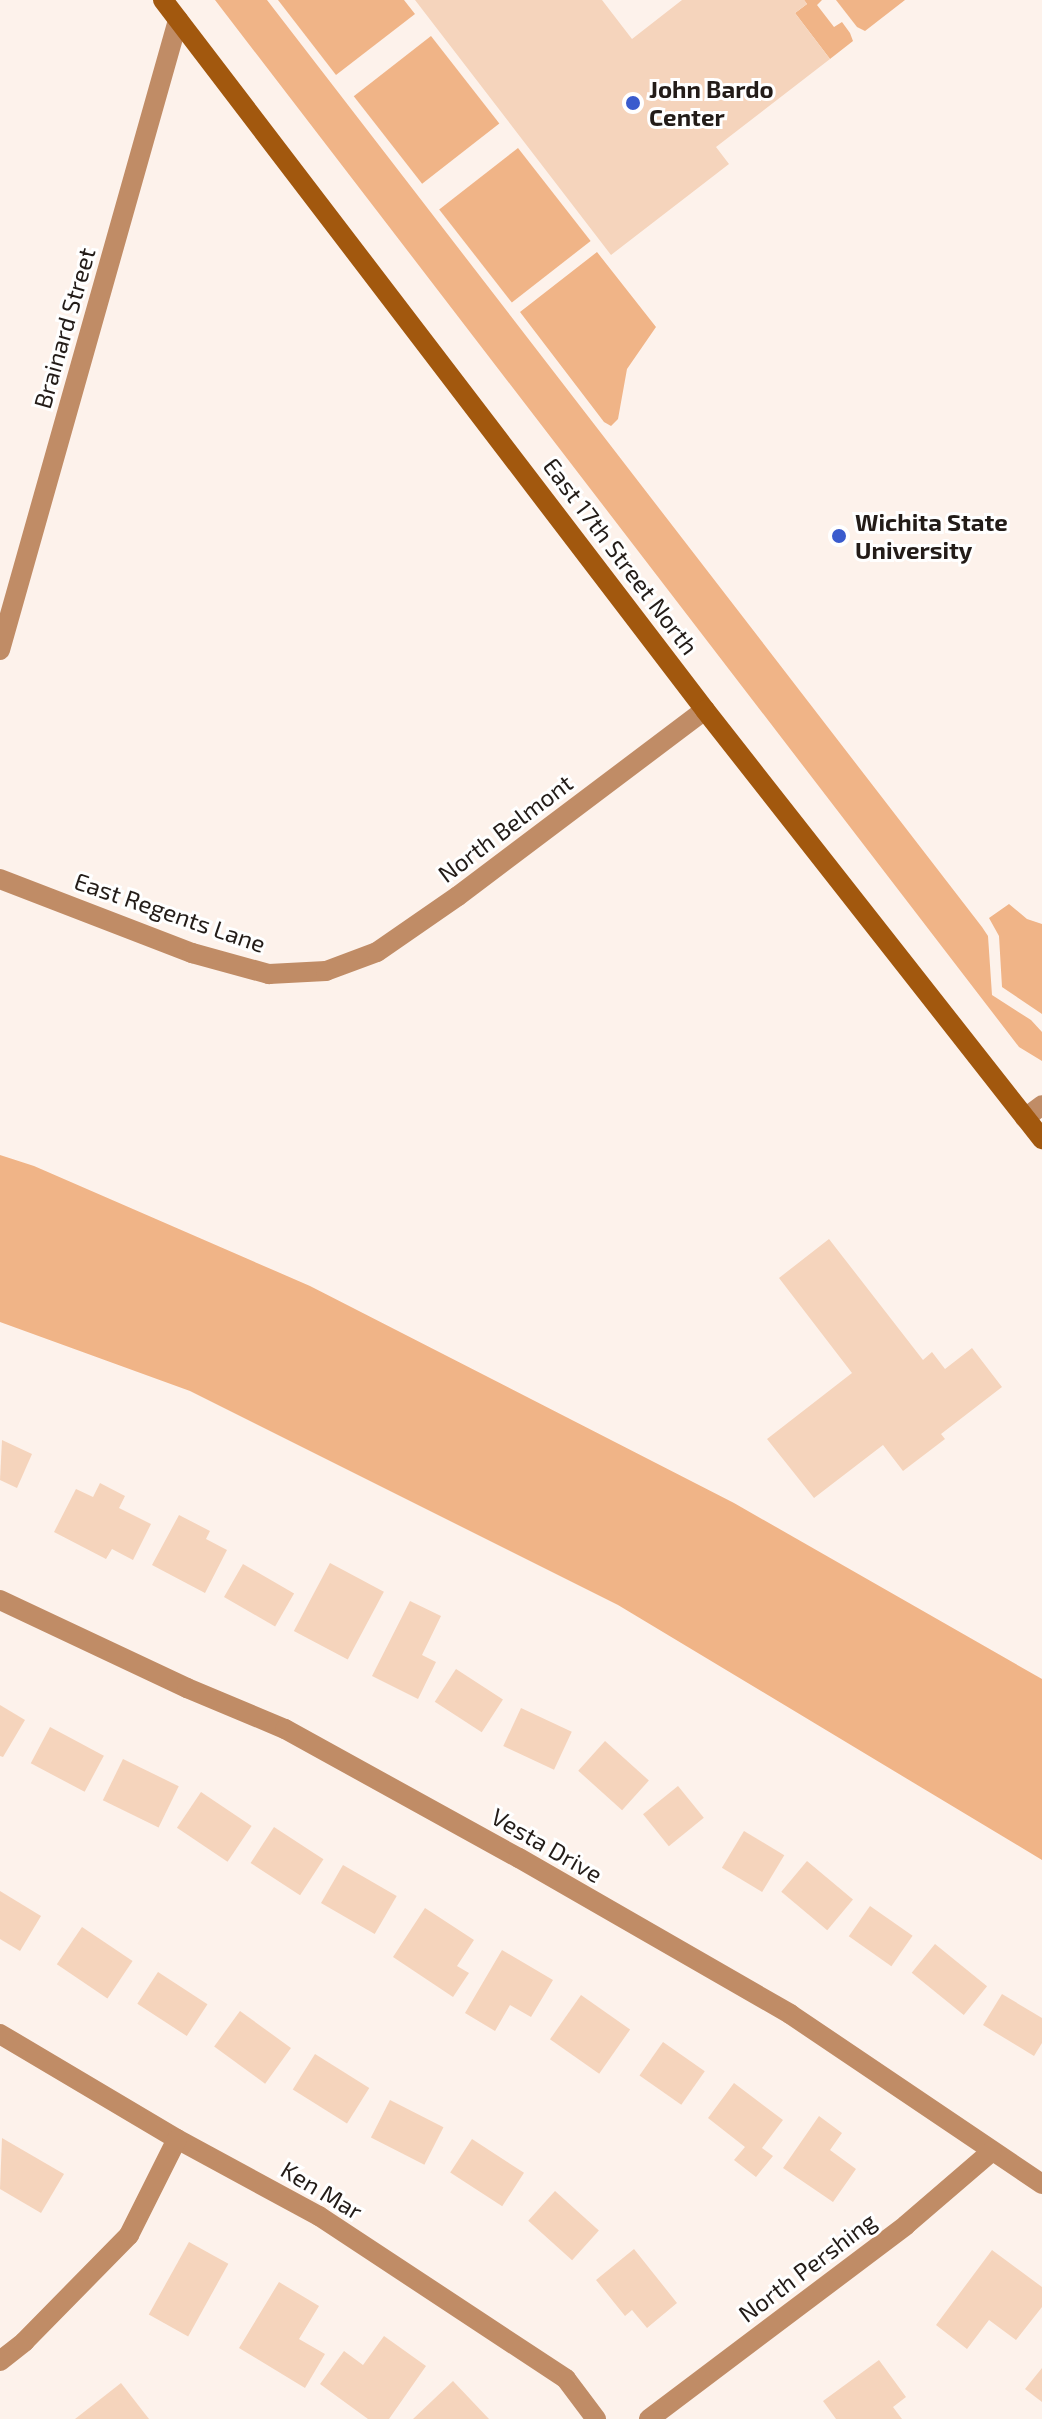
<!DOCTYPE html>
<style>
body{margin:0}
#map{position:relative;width:1042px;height:2419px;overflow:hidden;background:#fdf2eb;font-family:"Exo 2",sans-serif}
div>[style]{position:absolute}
.green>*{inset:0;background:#f0b487;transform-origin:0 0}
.building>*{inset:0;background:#f5d4bc;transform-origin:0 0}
.street>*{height:20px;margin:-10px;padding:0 10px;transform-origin:10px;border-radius:10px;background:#c08c66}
.secondary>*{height:20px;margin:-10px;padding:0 10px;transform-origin:10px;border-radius:10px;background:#a2580e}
.dots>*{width:22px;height:22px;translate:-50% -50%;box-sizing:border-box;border:4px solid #fff;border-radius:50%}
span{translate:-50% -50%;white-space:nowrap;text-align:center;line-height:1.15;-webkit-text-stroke:6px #fff;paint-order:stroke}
.poi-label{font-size:24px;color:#231c18;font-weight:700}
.left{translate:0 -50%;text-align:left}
.street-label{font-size:24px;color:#231c18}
</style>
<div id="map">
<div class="green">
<i style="clip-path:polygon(215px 0,267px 0,982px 927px,988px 936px,992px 995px,1031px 1020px,1042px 1032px,1042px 1061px,1019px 1047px)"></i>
<i style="clip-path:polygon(278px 0,404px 0,415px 14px,336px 75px)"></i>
<i style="clip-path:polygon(804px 0,822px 0,817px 5px,834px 27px,842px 22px,850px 33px,853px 41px,830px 59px,795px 13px,807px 4px)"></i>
<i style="clip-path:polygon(836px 0,905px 0,865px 31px,857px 27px)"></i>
<i style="left:431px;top:36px;width:111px;height:98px;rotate:52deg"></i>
<i style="left:518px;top:148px;width:118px;height:100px;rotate:52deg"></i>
<i style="clip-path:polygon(597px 252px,656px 327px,627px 369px,618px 419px,611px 426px,604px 422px,520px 312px)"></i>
<i style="clip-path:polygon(1009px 904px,1027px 919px,1042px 924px,1042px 1014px,1002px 987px,999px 936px,989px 918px)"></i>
<i style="clip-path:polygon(0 1155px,34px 1166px,310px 1286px,734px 1503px,1042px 1679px,1042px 1860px,618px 1605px,190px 1391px,0 1322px)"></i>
</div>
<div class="building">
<i style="clip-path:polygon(415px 0,602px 0,632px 39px,682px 0,804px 0,807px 4px,795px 13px,830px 59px,716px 147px,729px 164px,611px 255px)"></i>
<i style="clip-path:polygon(829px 1239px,923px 1360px,932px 1352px,945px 1369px,972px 1348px,1002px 1387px,941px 1434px,945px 1439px,903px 1471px,883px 1445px,814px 1498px,767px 1439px,852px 1373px,779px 1278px)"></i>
<i style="clip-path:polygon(2px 1440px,32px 1454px,17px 1488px,0 1480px)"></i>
<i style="clip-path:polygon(100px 1483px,125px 1496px,119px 1508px,151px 1524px,133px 1560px,112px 1549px,106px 1559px,54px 1532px,76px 1489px,93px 1497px)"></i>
<i style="clip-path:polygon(179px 1515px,210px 1531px,206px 1539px,227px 1550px,205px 1593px,152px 1565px)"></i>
<i style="left:330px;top:1563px;width:61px;height:77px;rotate:28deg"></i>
<i style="left:243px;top:1564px;width:59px;height:38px;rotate:30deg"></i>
<i style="clip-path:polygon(410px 1601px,441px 1616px,422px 1655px,436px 1662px,418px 1699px,372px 1676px)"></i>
<i style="left:456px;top:1669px;width:56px;height:39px;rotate:33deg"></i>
<i style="clip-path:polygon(0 1705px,25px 1720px,3px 1757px,0 1756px)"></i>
<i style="left:521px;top:1708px;width:56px;height:42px;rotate:25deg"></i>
<i style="left:50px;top:1727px;width:61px;height:41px;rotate:28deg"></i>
<i style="left:605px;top:1741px;width:59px;height:40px;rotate:42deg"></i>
<i style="left:123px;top:1759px;width:62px;height:46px;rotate:26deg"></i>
<i style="left:678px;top:1786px;width:41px;height:45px;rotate:51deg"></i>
<i style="left:201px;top:1792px;width:61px;height:43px;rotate:34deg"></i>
<i style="left:274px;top:1827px;width:59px;height:43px;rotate:33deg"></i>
<i style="left:744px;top:1831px;width:47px;height:43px;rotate:31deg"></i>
<i style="left:807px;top:1861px;width:60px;height:40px;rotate:40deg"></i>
<i style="left:343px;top:1865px;width:62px;height:44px;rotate:30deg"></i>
<i style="clip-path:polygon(0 1891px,41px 1916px,20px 1951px,0 1939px)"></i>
<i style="left:870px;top:1906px;width:52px;height:37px;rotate:35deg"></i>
<i style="clip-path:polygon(425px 1908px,474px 1940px,457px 1966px,469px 1973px,453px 1997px,393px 1957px)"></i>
<i style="left:82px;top:1927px;width:61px;height:45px;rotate:34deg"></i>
<i style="left:935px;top:1944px;width:67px;height:37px;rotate:39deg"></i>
<i style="clip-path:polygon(502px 1950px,553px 1980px,531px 2017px,510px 2005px,495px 2031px,465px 2013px)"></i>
<i style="left:158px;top:1972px;width:59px;height:38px;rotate:33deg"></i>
<i style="clip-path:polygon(1002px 1994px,1042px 2018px,1042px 2043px,1034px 2056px,983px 2025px)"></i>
<i style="left:581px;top:1995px;width:60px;height:54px;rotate:35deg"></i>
<i style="left:240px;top:2011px;width:63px;height:44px;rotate:36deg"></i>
<i style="left:663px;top:2042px;width:51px;height:41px;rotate:35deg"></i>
<i style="left:315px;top:2054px;width:64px;height:42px;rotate:32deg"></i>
<i style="clip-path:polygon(734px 2083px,783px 2120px,762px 2148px,773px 2156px,756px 2177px,734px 2160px,745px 2147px,708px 2118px)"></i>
<i style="left:390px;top:2100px;width:60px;height:42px;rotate:27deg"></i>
<i style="clip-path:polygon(819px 2116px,842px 2133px,830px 2150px,856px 2169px,833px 2202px,783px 2168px)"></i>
<i style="clip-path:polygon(2px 2138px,64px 2174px,41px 2213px,0 2189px)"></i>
<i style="left:472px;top:2139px;width:62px;height:40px;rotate:33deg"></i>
<i style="left:555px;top:2191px;width:59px;height:40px;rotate:42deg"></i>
<i style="left:189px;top:2242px;width:45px;height:83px;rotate:29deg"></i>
<i style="clip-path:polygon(634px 2249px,677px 2303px,647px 2328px,632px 2310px,625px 2316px,596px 2280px)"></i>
<i style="clip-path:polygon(992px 2250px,1042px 2287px,1042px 2307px,1016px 2340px,989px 2320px,967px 2349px,936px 2325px)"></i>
<i style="clip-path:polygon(279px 2282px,319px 2306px,299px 2339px,325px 2354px,305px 2388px,239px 2348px)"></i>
<i style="clip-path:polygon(384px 2336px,426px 2366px,389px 2419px,368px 2419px,320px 2384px,344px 2351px,363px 2365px)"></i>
<i style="clip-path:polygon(879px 2360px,906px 2397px,893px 2407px,902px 2419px,836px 2419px,823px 2401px)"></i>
<i style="clip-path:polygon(1042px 2368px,1042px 2402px,1025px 2389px)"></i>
<i style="clip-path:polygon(453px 2381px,489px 2419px,413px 2419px)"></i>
<i style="clip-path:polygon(121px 2383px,149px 2419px,75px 2419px)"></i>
</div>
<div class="street">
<i style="left:0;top:650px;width:655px;rotate:-74.22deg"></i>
<i style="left:0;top:879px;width:206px;rotate:21.1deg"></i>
<i style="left:192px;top:953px;width:80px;rotate:15.3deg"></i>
<i style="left:269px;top:974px;width:57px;rotate:-3deg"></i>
<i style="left:326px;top:971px;width:54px;rotate:-20.4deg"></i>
<i style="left:377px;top:952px;width:98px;rotate:-34.7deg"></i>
<i style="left:458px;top:896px;width:309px;rotate:-37deg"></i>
<i style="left:1025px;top:1118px;width:21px;rotate:-37deg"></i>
<i style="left:0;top:1600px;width:207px;rotate:25.2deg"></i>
<i style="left:187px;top:1688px;width:106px;rotate:22.7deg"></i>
<i style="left:285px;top:1729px;width:267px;rotate:28.9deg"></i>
<i style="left:519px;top:1858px;width:313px;rotate:29.9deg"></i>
<i style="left:790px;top:2014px;width:304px;rotate:34deg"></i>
<i style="left:0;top:2034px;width:206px;rotate:30.7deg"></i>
<i style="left:177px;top:2139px;width:162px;rotate:28.5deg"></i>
<i style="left:319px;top:2216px;width:296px;rotate:33.4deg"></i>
<i style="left:566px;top:2379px;width:50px;rotate:53.1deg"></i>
<i style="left:0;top:2361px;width:31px;rotate:-38deg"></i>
<i style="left:24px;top:2342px;width:150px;rotate:-45.5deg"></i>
<i style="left:129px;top:2235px;width:107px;rotate:-63.4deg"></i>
<i style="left:649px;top:2419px;width:322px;rotate:-37deg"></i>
<i style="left:906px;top:2225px;width:113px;rotate:-40.7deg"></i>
</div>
<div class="secondary">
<i style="left:163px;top:0;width:893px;rotate:52.64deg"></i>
<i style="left:705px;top:710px;width:546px;rotate:51.85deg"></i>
</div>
<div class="dots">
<i style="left:633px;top:103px;background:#3a5bcd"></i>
<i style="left:839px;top:536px;background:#3a5bcd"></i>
</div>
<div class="poi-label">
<span class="left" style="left:649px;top:103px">John Bardo<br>Center</span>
<span class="left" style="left:855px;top:536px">Wichita State<br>University</span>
</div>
<div class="street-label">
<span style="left:64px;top:328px;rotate:-74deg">Brainard Street</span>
<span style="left:621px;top:556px;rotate:53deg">East 17th Street North</span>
<span style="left:505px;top:828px;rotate:-37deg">North Belmont</span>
<span style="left:170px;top:912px;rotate:19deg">East Regents Lane</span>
<span style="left:547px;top:1845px;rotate:30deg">Vesta Drive</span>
<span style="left:322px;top:2190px;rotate:31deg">Ken Mar</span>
<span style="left:807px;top:2267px;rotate:-37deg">North Pershing</span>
</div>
</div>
